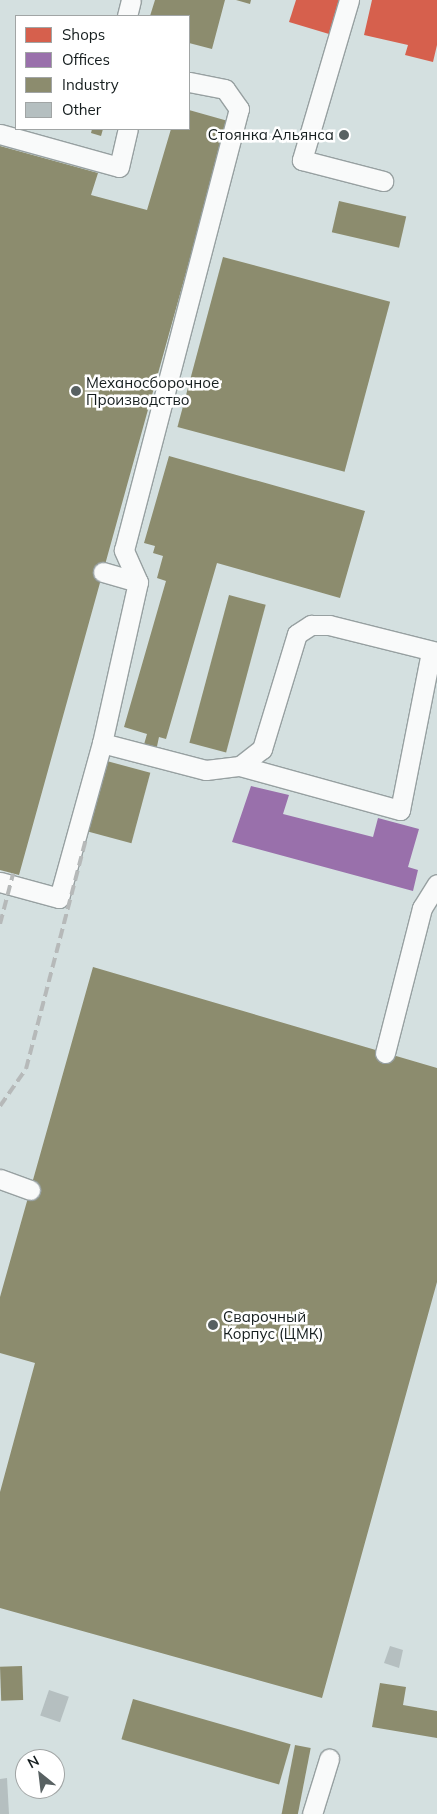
<!DOCTYPE html>
<meta charset="utf-8">
<style>
body{margin:0}
#map{position:relative;width:437px;height:1814px;overflow:hidden;background:#d4e0e0;font-family:Mulish,sans-serif}
div>[style]{position:absolute}
.shops>*{inset:0;background:#d6604d}
.offices>*{inset:0;background:#9970ab}
.industry>*{inset:0;background:#8c8c6e;transform-origin:0 0}
.building>*{inset:0;background:#b5bfc0;transform-origin:0 0}
.roads{filter:drop-shadow(1px 0 #97a0a1) drop-shadow(-1px 0 #97a0a1) drop-shadow(0 1px #97a0a1) drop-shadow(0 -1px #97a0a1)}
.minor>*{height:19px;margin:-9.5px;padding:0 9.5px;transform-origin:9.5px;border-radius:9.5px;background:#f9fafa}
.rail>*{height:4px;margin-top:-2px;transform-origin:0;background:repeating-linear-gradient(90deg,#b6b9b9 0 10px,transparent 0 15px)}
.dots>*{width:14px;height:14px;translate:-50% -50%;box-sizing:border-box;border:2px solid #fff;border-radius:50%}
span{translate:-50% -50%;white-space:nowrap;text-align:center;line-height:1.15;-webkit-text-stroke:5px #fff;paint-order:stroke}
.poi-label{font-size:15px;color:#151d1e}
.right{translate:-100% -50%;text-align:right}
.left{translate:0 -50%;text-align:left}
.legend{position:absolute;left:15px;top:15px;width:175px;height:115px;box-sizing:border-box;background:#fff;border:1px solid #a1a5a5;margin:0;padding:6px 9px;list-style:none;font-size:15px;color:#151d1e}
.legend li{display:flex;align-items:center;gap:10px;height:25px}
.legend b{width:25px;border:1px solid #a1a5a5}
.north{position:absolute;left:15px;top:1749px;width:50px;height:50px;box-sizing:border-box;background:#fff;border:1px solid #a1a5a5;border-radius:50%;rotate:331deg;font-size:14px;font-weight:700;line-height:20px;text-align:center;color:#151d1e}
.north::after{content:'';display:block;margin:auto;width:18px;height:22px;background:#586162;clip-path:polygon(50% 0,100% 100%,50% 72%,0 100%)}
</style>
<div id="map">
<div class="shops">
<i style="clip-path:polygon(296px 0,340px 0,329px 34px,289px 22px)"></i>
<i style="clip-path:polygon(372px 0,437px 0,437px 45px,433px 62px,405px 55px,408px 45px,364px 35px)"></i>
</div>
<div class="offices">
<i style="clip-path:polygon(251px 786px,289px 795px,283px 814px,373px 837px,378px 818px,419px 829px,408px 867px,418px 870px,413px 891px,232px 842px)"></i>
</div>
<div class="industry">
<i style="clip-path:polygon(155px 0,225px 0,212px 49px,189px 43px,189px 16px,150px 16px)"></i>
<i style="clip-path:polygon(236px 0,251px 0,250px 4px)"></i>
<i style="clip-path:polygon(189px 110px,228px 121px,19px 875px,0 870px,0 146px,98px 173px,91px 195px,147px 210px,171px 129px,189px 129px)"></i>
<i style="clip-path:polygon(92px 129px,103px 129px,101px 136px,91px 133px)"></i>
<i style="left:339px;top:201px;width:69px;height:32px;rotate:13deg"></i>
<i style="left:223px;top:257px;width:173px;height:176px;rotate:15deg"></i>
<i style="clip-path:polygon(169px 456px,365px 511px,340px 598px,217px 563px,166px 739px,159px 737px,156px 751px,143px 748px,147px 734px,124px 727px,166px 581px,157px 578px,163px 556px,153px 553px,155px 546px,144px 543px)"></i>
<i style="left:229px;top:595px;width:38px;height:153px;rotate:15deg"></i>
<i style="left:103px;top:760px;width:49px;height:73px;rotate:15deg"></i>
<i style="clip-path:polygon(93px 967px,437px 1068px,437px 1282px,322px 1698px,0 1608px,0 1492px,35px 1363px,0 1353px,0 1297px)"></i>
<i style="left:22px;top:1666px;width:34px;height:22px;rotate:88deg"></i>
<i style="clip-path:polygon(380px 1683px,406px 1687px,403px 1705px,437px 1711px,437px 1738px,372px 1727px)"></i>
<i style="left:133px;top:1699px;width:164px;height:42px;rotate:16deg"></i>
<i style="left:295px;top:1745px;width:16px;height:72px;rotate:11deg"></i>
</div>
<div class="building">
<i style="clip-path:polygon(390px 1646px,403px 1650px,399px 1668px,384px 1663px)"></i>
<i style="left:49px;top:1690px;width:21px;height:27px;rotate:19deg"></i>
<i style="clip-path:polygon(7px 1778px,9px 1814px,0 1814px,0 1779px)"></i>
</div>
<div class="roads">
<div class="minor">
<i style="left:349px;top:0;width:167px;rotate:106.4deg"></i>
<i style="left:302px;top:160px;width:84px;rotate:14.5deg"></i>
<i style="left:127px;top:16px;width:16px;rotate:-76deg"></i>
<i style="left:0;top:134px;width:123px;rotate:15.5deg"></i>
<i style="left:119px;top:167px;width:39px;rotate:-77deg"></i>
<i style="left:103px;top:572px;width:36px;rotate:16deg"></i>
<i style="left:102px;top:743px;width:107px;rotate:14.6deg"></i>
<i style="left:206px;top:770px;width:34px;rotate:-7deg"></i>
<i style="left:240px;top:766px;width:28px;rotate:-38deg"></i>
<i style="left:262px;top:749px;width:120px;rotate:-73.1deg"></i>
<i style="left:297px;top:634px;width:17px;rotate:-33deg"></i>
<i style="left:311px;top:625px;width:18px"></i>
<i style="left:329px;top:625px;width:111px;rotate:14deg"></i>
<i style="left:240px;top:766px;width:166px;rotate:15.4deg"></i>
<i style="left:400px;top:810px;width:161px;rotate:-78.9deg"></i>
<i style="left:0;top:882px;width:61px;rotate:15.2deg"></i>
<i style="left:59px;top:898px;width:161px;rotate:-74.5deg"></i>
<i style="left:102px;top:743px;width:165px;rotate:-77.4deg"></i>
<i style="left:138px;top:582px;width:35px;rotate:-114deg"></i>
<i style="left:124px;top:550px;width:456px;rotate:-75.4deg"></i>
<i style="left:239px;top:109px;width:24px;rotate:-125deg"></i>
<i style="left:225px;top:89px;width:37px;rotate:-169deg"></i>
<i style="left:385px;top:1053px;width:150px;rotate:-75.7deg"></i>
<i style="left:422px;top:908px;width:28px;rotate:-58deg"></i>
<i style="left:0;top:1179px;width:32px;rotate:20deg"></i>
<i style="left:312px;top:1814px;width:58px;rotate:-72.8deg"></i>
</div>
</div>
<div class="rail">
<i style="left:0;top:924px;width:52px;rotate:-75.4deg"></i>
<i style="left:0;top:1106px;width:45px;rotate:-54.9deg"></i>
<i style="left:26px;top:1069px;width:238px;rotate:-75.4deg"></i>
</div>
<div class="dots">
<i style="left:344px;top:135px;background:#586162"></i>
<i style="left:76px;top:391px;background:#586162"></i>
<i style="left:213px;top:1325px;background:#586162"></i>
</div>
<div class="poi-label">
<span class="right" style="left:334px;top:135px">Стоянка Альянса</span>
<span class="left" style="left:86px;top:391px">Механосборочное<br>Производство</span>
<span class="left" style="left:223px;top:1325px">Сварочный<br>Корпус (ЦМК)</span>
</div>
<ul class="legend">
<li><b style="height:14px;background:#d6604d"></b>Shops</li>
<li><b style="height:14px;background:#9970ab"></b>Offices</li>
<li><b style="height:14px;background:#8c8c6e"></b>Industry</li>
<li><b style="height:14px;background:#b5bfc0"></b>Other</li>
</ul>
<div class="north">N</div>
</div>
